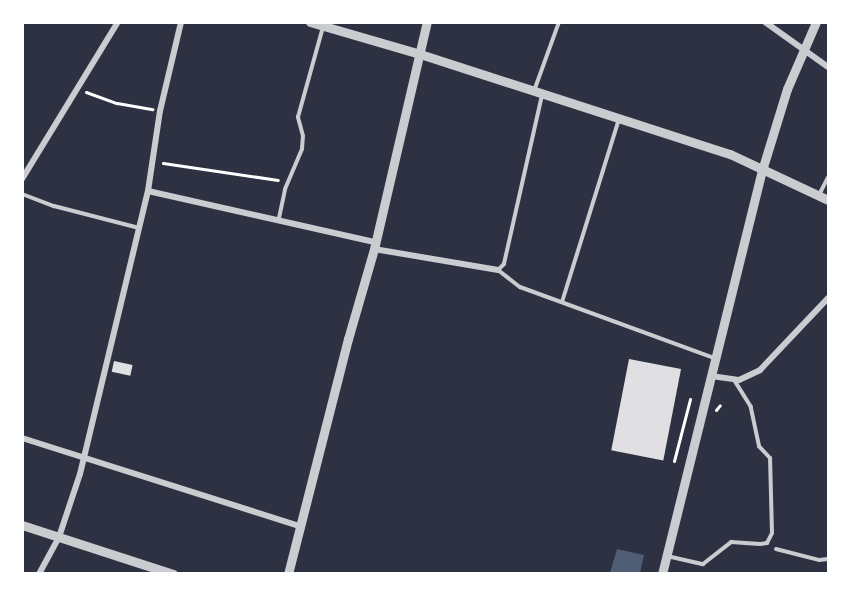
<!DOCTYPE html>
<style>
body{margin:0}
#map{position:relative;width:851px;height:596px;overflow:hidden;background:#2d3142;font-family:"Archivo Narrow",sans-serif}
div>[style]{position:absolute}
.water>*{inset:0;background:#4f5d75}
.building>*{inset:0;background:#e0e0e3;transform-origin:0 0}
.path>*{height:3px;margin:-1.5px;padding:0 1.5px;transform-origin:1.5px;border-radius:1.5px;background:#fff}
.service>*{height:4px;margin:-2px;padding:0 2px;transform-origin:2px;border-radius:2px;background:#caccd0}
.minor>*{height:6px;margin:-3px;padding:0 3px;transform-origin:3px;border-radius:3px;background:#caccd0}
.tertiary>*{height:9px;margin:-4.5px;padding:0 4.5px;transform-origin:4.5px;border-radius:4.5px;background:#caccd0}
span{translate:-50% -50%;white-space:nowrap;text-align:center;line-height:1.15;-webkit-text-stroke:5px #fff;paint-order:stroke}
.frame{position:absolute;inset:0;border:24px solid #fff;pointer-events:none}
</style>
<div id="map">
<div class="water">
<i style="clip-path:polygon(617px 549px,644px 555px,640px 573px,610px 573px)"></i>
</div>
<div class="building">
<i style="left:629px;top:359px;width:53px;height:93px;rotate:11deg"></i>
<i style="left:114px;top:361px;width:19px;height:11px;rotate:12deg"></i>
</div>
<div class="path">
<i style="left:86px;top:92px;width:33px;rotate:20deg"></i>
<i style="left:117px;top:103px;width:36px;rotate:10deg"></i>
<i style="left:163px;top:163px;width:116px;rotate:8.4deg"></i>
<i style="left:716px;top:410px;width:6px;rotate:-51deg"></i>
<i style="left:674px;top:461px;width:64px;rotate:-75.5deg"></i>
</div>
<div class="service">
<i style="left:534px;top:91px;width:73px;rotate:-70.1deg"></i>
<i style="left:542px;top:95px;width:173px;rotate:102.7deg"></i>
<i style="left:504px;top:264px;width:8px;rotate:135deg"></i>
<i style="left:498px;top:270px;width:28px;rotate:38deg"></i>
<i style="left:520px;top:287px;width:207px;rotate:20.1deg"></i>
<i style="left:22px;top:194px;width:34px;rotate:21deg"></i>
<i style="left:54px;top:206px;width:88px;rotate:14.5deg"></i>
<i style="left:819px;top:195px;width:20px;rotate:-63deg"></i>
<i style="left:279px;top:218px;width:30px;rotate:-78deg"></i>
<i style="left:285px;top:189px;width:43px;rotate:-67deg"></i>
<i style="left:302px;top:149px;width:13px;rotate:-86deg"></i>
<i style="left:303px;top:136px;width:20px;rotate:-105deg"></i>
<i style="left:298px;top:117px;width:93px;rotate:-74.5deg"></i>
<i style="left:562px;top:302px;width:192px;rotate:-72.7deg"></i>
<i style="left:776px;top:549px;width:44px;rotate:14.3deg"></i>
<i style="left:819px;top:560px;width:9px;rotate:-6deg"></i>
<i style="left:667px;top:556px;width:37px;rotate:13deg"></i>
<i style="left:703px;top:564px;width:36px;rotate:-38deg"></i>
<i style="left:731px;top:542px;width:29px;rotate:4deg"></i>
<i style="left:760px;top:544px;width:7px;rotate:-8deg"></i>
<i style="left:767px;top:543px;width:11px;rotate:-63deg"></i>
<i style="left:772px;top:533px;width:75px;rotate:-91.5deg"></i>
<i style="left:770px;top:458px;width:16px;rotate:-133deg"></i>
<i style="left:759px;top:446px;width:40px;rotate:-102deg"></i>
<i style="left:751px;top:407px;width:32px;rotate:-122deg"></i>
</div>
<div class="minor">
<i style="left:765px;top:22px;width:77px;rotate:35.5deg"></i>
<i style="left:22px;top:179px;width:184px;rotate:-58.6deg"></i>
<i style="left:148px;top:191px;width:233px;rotate:12.7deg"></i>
<i style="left:374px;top:249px;width:126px;rotate:9.6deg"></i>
<i style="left:711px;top:376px;width:28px;rotate:8deg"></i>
<i style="left:739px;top:380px;width:23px;rotate:-25deg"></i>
<i style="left:760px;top:370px;width:99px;rotate:-46.6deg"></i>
<i style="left:22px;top:438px;width:292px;rotate:17.6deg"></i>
<i style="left:39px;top:574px;width:42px;rotate:-61.6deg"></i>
<i style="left:59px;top:537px;width:66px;rotate:-71.6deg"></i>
<i style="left:80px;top:474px;width:291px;rotate:-76.5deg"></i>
<i style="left:148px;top:191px;width:81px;rotate:-81.5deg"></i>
<i style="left:160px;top:111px;width:91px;rotate:-76.7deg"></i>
</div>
<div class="tertiary">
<i style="left:310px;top:22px;width:115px;rotate:16.2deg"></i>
<i style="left:420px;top:54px;width:326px;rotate:17.9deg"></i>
<i style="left:730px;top:154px;width:108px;rotate:25.1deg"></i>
<i style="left:22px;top:525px;width:159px;rotate:18deg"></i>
<i style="left:288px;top:574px;width:243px;rotate:-75.7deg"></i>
<i style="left:348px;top:339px;width:94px;rotate:-73.9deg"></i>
<i style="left:374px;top:249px;width:233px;rotate:-76.9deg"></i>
<i style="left:662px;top:574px;width:419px;rotate:-76.1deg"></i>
<i style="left:763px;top:167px;width:82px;rotate:-72.9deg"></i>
<i style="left:787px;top:89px;width:73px;rotate:-66.6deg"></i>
</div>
<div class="frame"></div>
</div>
